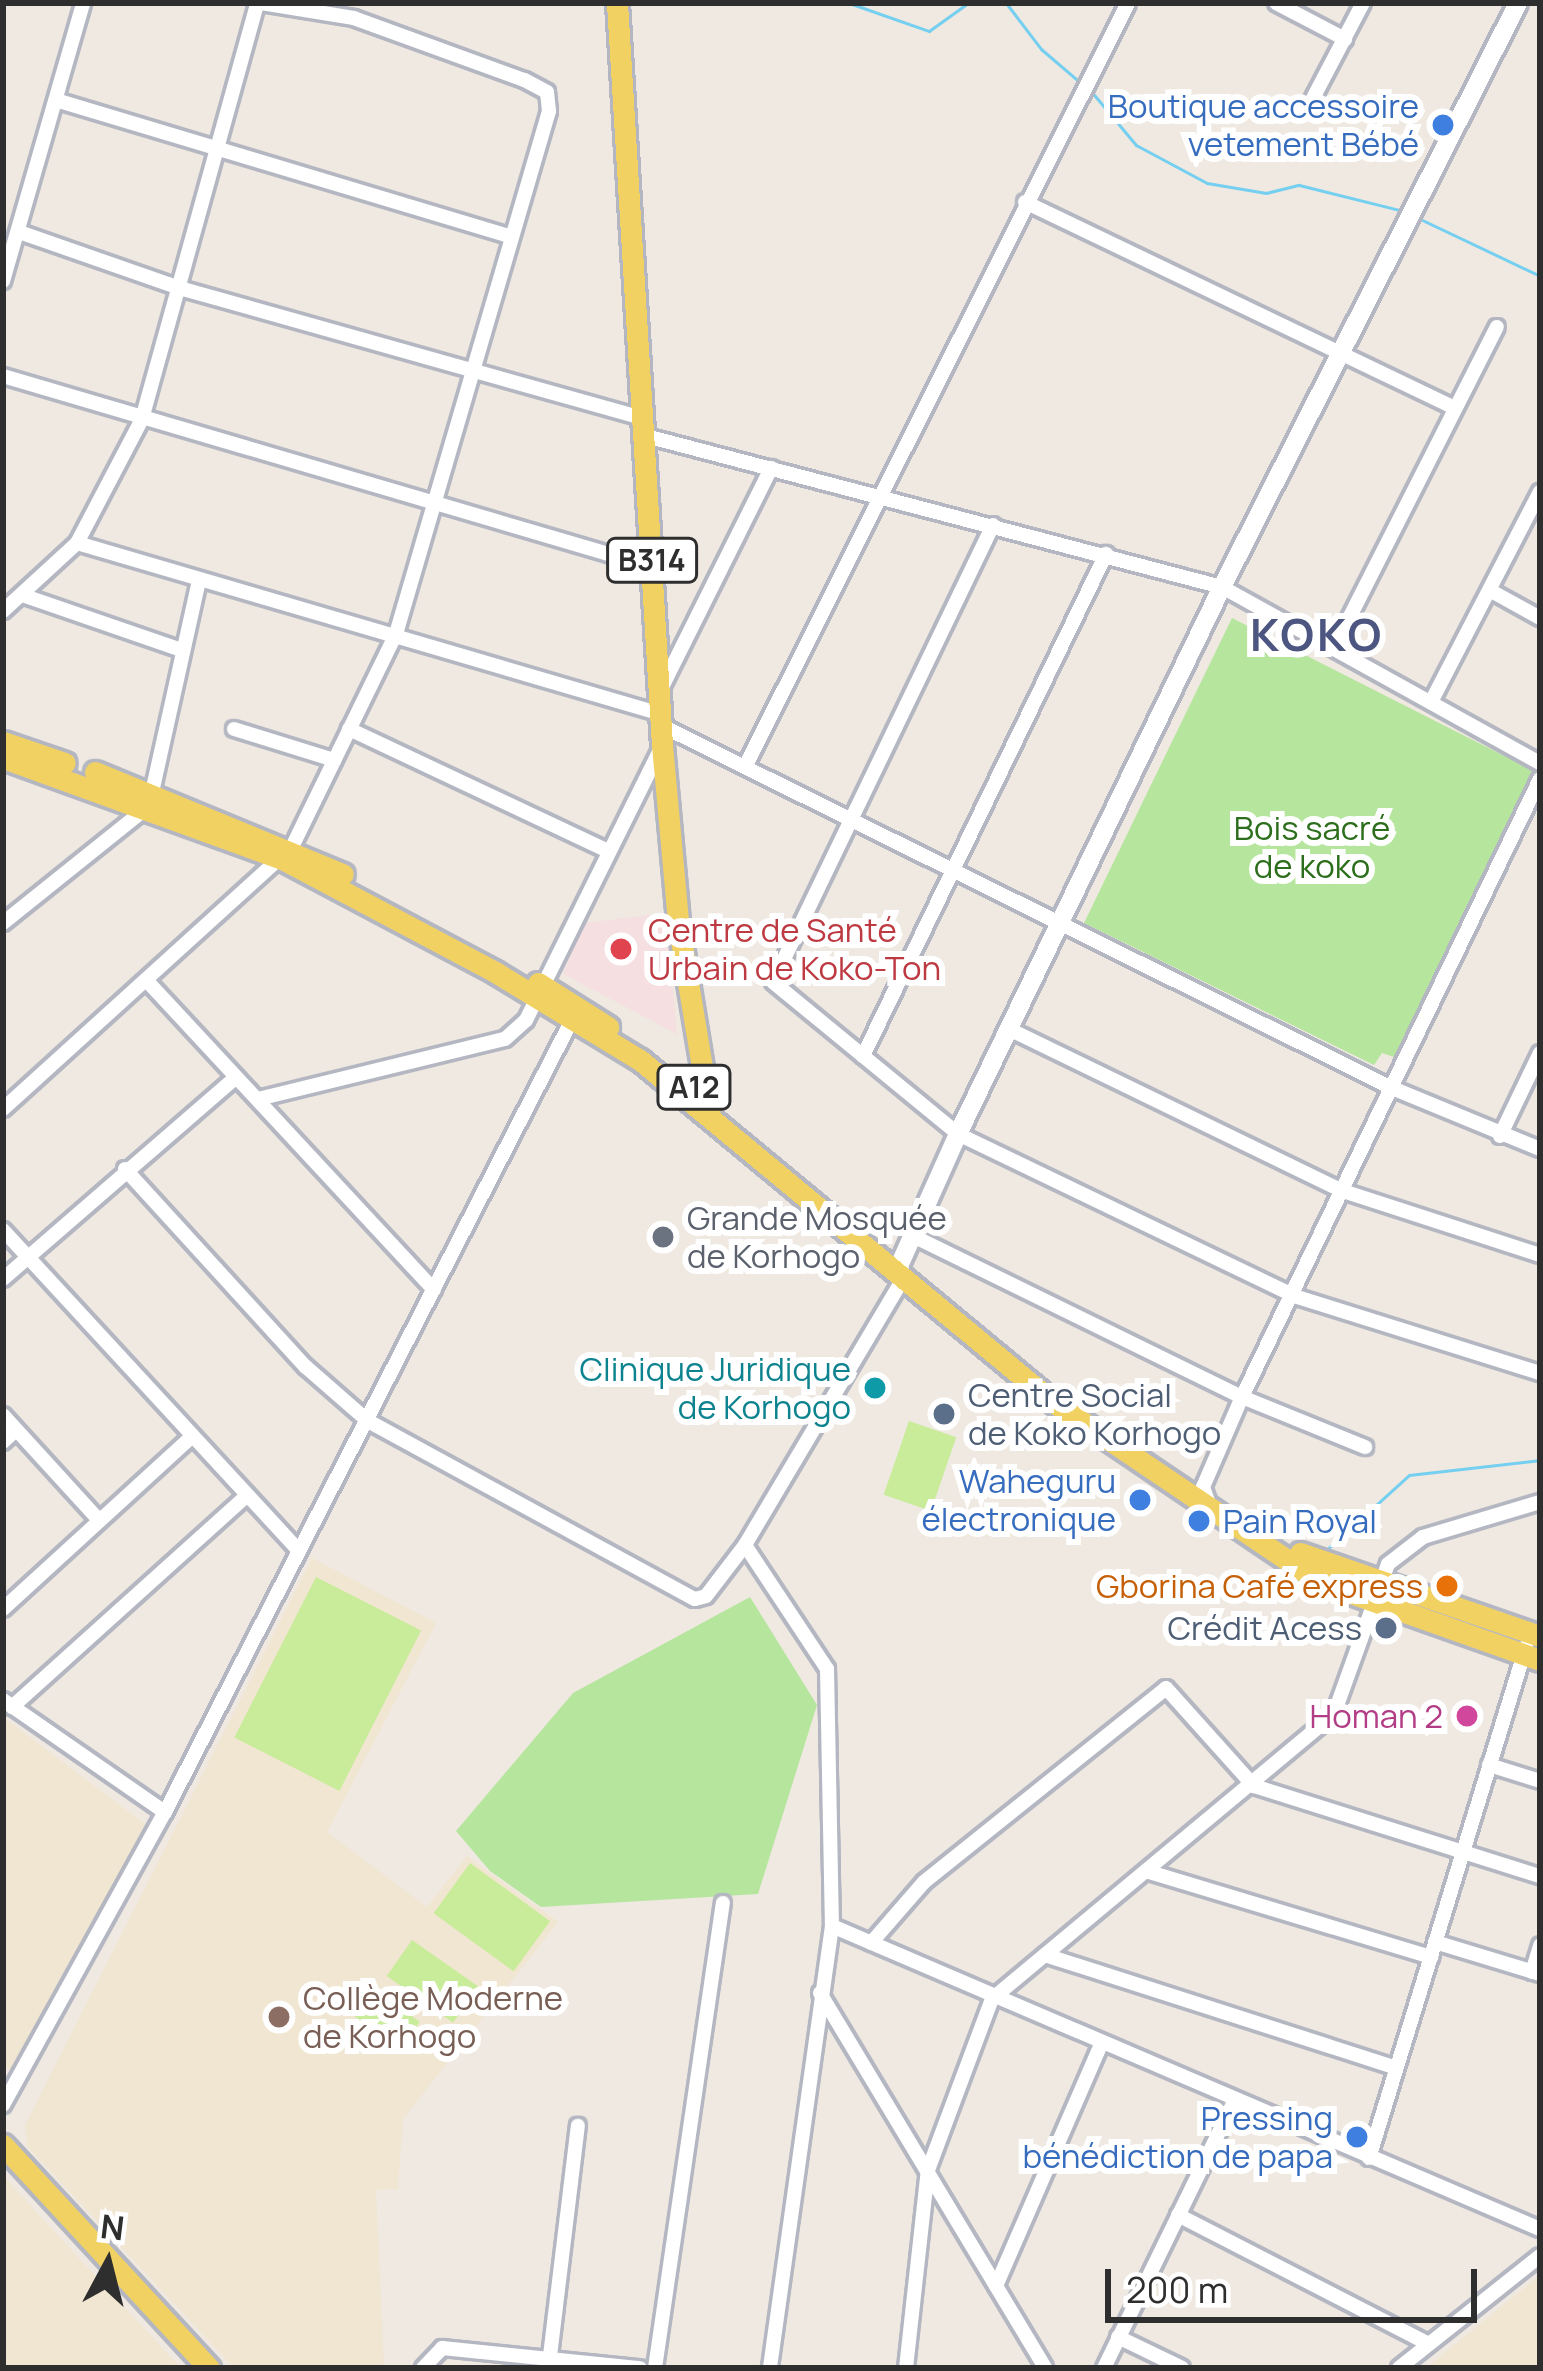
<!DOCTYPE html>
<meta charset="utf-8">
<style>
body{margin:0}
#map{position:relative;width:1543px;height:2371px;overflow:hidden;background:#efe9e1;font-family:Manrope,sans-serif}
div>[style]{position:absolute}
.education>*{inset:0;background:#f0e6d1}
.medical>*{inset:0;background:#f5dfe0}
.green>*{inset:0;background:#b6e59e}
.pitch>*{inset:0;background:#c9ec9a;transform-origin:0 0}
.stream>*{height:3px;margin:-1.5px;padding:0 1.5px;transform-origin:1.5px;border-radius:1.5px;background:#75cff0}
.roads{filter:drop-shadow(3px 0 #b4b7c1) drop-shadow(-3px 0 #b4b7c1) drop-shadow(0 3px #b4b7c1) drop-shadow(0 -3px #b4b7c1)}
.street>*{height:14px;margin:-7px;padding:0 7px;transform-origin:7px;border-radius:7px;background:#fff}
.secondary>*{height:18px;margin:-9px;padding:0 9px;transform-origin:9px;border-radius:9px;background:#fff}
.primary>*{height:21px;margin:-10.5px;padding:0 10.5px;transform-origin:10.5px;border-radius:10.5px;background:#f2d163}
.dots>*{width:33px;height:33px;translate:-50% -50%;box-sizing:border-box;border:6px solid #fff;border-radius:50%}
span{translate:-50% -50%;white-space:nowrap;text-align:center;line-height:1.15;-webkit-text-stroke:12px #fff;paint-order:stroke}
.shield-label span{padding:3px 9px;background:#fff;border:3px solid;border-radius:9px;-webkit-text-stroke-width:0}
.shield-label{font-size:30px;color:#2e2e2e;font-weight:700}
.shop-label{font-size:33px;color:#366cbe}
.right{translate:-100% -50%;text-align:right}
.left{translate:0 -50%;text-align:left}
.park-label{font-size:33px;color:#2c6e1b}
.health-label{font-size:33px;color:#be3a42}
.worship-label{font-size:33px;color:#5b616d}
.culture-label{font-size:33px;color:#0d838f}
.service-label{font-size:33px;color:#4e5e75}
.food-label{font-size:33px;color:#c56008}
.hotel-label{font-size:33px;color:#b23c85}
.education-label{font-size:33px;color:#785e54}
.district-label{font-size:45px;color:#4d5680;font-weight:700;letter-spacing:3px}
.frame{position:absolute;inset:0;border:6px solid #2e2e2e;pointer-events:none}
.north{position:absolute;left:48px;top:2203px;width:120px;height:120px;-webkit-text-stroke:9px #fff;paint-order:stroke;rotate:7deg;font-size:33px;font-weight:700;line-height:48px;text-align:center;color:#2e2e2e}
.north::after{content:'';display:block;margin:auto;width:42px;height:54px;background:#2e2e2e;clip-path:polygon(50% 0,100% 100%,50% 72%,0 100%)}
.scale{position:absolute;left:1105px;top:2269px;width:372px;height:54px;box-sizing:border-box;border:6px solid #2e2e2e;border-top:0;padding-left:15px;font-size:36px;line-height:42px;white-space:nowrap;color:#2e2e2e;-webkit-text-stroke:9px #fff;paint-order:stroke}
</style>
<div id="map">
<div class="education">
<i style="clip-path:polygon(312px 1558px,436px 1623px,327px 1832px,427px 1907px,467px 1856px,558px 1922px,403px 2119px,398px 2189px,376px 2190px,384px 2368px,234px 2368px,27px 2146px,25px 2125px)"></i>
<i style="clip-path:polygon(3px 1717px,145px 1824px,13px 2074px,3px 2063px)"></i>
<i style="clip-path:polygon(3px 2175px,38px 2214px,181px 2368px,3px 2368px)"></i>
<i style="clip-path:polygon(1540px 2275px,1540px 2368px,1426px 2368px)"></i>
</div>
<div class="medical">
<i style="clip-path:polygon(666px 913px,677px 1034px,563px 974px,584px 923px)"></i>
</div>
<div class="green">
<i style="clip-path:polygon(1232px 618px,1536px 772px,1397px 1058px,1382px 1053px,1374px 1065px,1084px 923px)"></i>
<i style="clip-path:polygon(750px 1597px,817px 1705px,758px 1894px,541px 1907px,490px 1871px,456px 1831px,573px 1693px)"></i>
</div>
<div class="pitch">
<i style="left:909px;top:1421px;width:50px;height:78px;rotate:19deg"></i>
<i style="left:316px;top:1577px;width:118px;height:180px;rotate:27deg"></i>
<i style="left:470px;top:1863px;width:99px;height:62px;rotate:36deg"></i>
<i style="left:412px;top:1940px;width:81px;height:44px;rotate:35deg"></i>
<i style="left:373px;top:1989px;width:57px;height:33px;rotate:35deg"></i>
</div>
<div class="stream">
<i style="left:849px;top:3px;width:85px;rotate:19.3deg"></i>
<i style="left:929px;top:31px;width:48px;rotate:-35.7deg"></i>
<i style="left:1006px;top:3px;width:58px;rotate:52.7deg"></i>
<i style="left:1041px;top:49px;width:54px;rotate:40.5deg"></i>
<i style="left:1090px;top:90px;width:72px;rotate:50.1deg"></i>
<i style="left:1136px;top:145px;width:81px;rotate:28.2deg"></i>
<i style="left:1207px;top:183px;width:60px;rotate:9.6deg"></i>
<i style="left:1266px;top:193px;width:34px;rotate:-14deg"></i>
<i style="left:1299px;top:185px;width:107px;rotate:14deg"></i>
<i style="left:1418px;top:218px;width:135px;rotate:25.4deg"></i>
<i style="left:1323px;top:1553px;width:116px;rotate:-42.2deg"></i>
<i style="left:1409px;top:1475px;width:132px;rotate:-6.5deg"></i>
<i style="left:1286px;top:1587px;width:16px;rotate:-43deg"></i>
</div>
<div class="roads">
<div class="street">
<i style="left:1276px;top:3px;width:78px;rotate:27.6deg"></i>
<i style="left:59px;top:101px;width:471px;rotate:16.7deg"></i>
<i style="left:1311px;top:102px;width:112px;rotate:-62.3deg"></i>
<i style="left:1025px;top:202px;width:476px;rotate:25.6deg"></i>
<i style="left:19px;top:232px;width:174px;rotate:19.2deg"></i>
<i style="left:183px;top:289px;width:478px;rotate:15.7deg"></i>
<i style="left:3px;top:281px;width:289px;rotate:-73.9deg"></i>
<i style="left:3px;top:376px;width:677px;rotate:16.38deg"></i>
<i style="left:642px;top:435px;width:600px;rotate:14.69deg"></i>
<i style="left:1222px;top:587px;width:363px;rotate:29deg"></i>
<i style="left:993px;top:525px;width:507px;rotate:115.71deg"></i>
<i style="left:773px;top:982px;width:239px;rotate:39.4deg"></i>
<i style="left:958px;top:1134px;width:373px;rotate:25.7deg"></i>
<i style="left:1294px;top:1296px;width:258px;rotate:17.4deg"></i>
<i style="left:77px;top:543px;width:609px;rotate:16.32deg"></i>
<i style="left:1493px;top:592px;width:54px;rotate:29deg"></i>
<i style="left:22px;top:595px;width:166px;rotate:19deg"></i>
<i style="left:3px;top:611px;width:100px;rotate:-42.6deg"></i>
<i style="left:77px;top:543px;width:140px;rotate:-62.3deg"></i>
<i style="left:142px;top:419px;width:432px;rotate:-74.5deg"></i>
<i style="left:1334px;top:648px;width:360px;rotate:-63.1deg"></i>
<i style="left:661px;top:689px;width:247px;rotate:-63.5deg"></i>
<i style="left:1431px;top:702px;width:237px;rotate:-62.6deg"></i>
<i style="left:662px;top:726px;width:815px;rotate:26.38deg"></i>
<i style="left:1392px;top:1088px;width:160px;rotate:22.4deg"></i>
<i style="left:234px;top:729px;width:105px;rotate:17.2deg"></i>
<i style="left:349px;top:729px;width:282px;rotate:25.2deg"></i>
<i style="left:746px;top:765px;width:852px;rotate:-63.37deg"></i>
<i style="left:3px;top:923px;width:187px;rotate:-38.7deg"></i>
<i style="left:149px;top:806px;width:231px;rotate:-77.5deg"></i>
<i style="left:148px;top:982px;width:420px;rotate:47.1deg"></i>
<i style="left:1011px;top:1030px;width:369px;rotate:25.9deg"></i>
<i style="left:1343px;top:1191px;width:207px;rotate:18deg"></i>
<i style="left:863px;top:1056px;width:558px;rotate:-64.17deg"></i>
<i style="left:258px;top:1099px;width:254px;rotate:-13.7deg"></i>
<i style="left:505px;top:1039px;width:28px;rotate:-42deg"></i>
<i style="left:526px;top:1020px;width:306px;rotate:-63.6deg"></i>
<i style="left:3px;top:1109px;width:390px;rotate:-42.2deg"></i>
<i style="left:292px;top:847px;width:237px;rotate:-64deg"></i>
<i style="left:396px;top:634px;width:545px;rotate:-73.69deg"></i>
<i style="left:549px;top:111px;width:19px;rotate:-96deg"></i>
<i style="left:547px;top:92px;width:26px;rotate:-152deg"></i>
<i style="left:524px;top:80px;width:181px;rotate:-160deg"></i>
<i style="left:354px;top:18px;width:94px;rotate:-170.8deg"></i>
<i style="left:1500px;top:1136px;width:92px;rotate:-64.3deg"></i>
<i style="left:125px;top:1169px;width:268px;rotate:47.6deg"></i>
<i style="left:306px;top:1367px;width:82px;rotate:41.1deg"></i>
<i style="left:368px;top:1421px;width:372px;rotate:28.6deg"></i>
<i style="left:695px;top:1599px;width:11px;rotate:-15deg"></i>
<i style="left:706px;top:1596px;width:64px;rotate:-52.6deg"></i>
<i style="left:745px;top:1545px;width:307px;rotate:-59.3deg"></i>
<i style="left:3px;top:1230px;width:435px;rotate:47.3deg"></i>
<i style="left:913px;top:1236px;width:366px;rotate:26.1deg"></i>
<i style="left:1242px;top:1397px;width:133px;rotate:22.1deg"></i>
<i style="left:3px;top:1279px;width:308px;rotate:-40.9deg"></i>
<i style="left:3px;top:1415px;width:141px;rotate:47.6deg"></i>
<i style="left:3px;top:1442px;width:18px;rotate:-43deg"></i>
<i style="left:1208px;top:1501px;width:15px;rotate:-110deg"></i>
<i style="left:1203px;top:1487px;width:98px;rotate:-66.6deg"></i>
<i style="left:1242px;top:1397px;width:686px;rotate:-64.26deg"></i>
<i style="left:745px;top:1545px;width:149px;rotate:56.5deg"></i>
<i style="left:827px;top:1669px;width:257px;rotate:88.9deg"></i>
<i style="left:832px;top:1926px;width:446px;rotate:98deg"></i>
<i style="left:3px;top:1609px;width:253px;rotate:-42.4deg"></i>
<i style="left:3px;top:1700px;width:197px;rotate:34.7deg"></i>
<i style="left:12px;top:1707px;width:314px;rotate:-42deg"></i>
<i style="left:1489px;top:1765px;width:53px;rotate:17.4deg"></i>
<i style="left:1146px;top:1871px;width:298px;rotate:16.8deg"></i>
<i style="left:832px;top:1926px;width:770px;rotate:23.17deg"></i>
<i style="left:1435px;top:1942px;width:110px;rotate:16.9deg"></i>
<i style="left:871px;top:1943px;width:81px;rotate:-49deg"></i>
<i style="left:924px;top:1882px;width:310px;rotate:-38.7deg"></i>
<i style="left:1166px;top:1688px;width:132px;rotate:48.1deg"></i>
<i style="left:1254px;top:1786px;width:300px;rotate:17.5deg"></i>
<i style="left:1045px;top:1955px;width:369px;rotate:17.8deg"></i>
<i style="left:1532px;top:1972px;width:28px;rotate:-73deg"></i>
<i style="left:820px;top:1993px;width:437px;rotate:59deg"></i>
<i style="left:3px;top:2105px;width:335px;rotate:-61.1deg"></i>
<i style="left:165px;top:1812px;width:895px;rotate:-62.81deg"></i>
<i style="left:1369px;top:2158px;width:535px;rotate:-72.92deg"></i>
<i style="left:1178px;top:2215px;width:282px;rotate:27.2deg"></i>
<i style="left:996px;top:2286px;width:263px;rotate:-66.5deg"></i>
<i style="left:1118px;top:2337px;width:71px;rotate:25.8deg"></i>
<i style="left:550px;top:2356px;width:232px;rotate:-83.1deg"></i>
<i style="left:423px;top:2368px;width:28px;rotate:-46deg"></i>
<i style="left:442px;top:2348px;width:199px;rotate:5.8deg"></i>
<i style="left:655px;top:2368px;width:470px;rotate:-81.7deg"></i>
<i style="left:906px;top:2368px;width:199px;rotate:-83.7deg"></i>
<i style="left:928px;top:2170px;width:183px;rotate:-69.5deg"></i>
<i style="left:992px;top:1999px;width:445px;rotate:-39.8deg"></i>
<i style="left:1334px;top:1714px;width:159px;rotate:-70.2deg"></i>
<i style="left:1388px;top:1564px;width:44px;rotate:-37.6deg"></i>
<i style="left:1423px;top:1537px;width:122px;rotate:-16.7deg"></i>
<i style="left:1104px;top:2368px;width:294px;rotate:-64deg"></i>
<i style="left:1399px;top:2368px;width:180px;rotate:-38.5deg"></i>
</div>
<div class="secondary">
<i style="left:902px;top:1281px;width:15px;rotate:-101deg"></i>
<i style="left:899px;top:1266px;width:145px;rotate:-65.9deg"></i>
<i style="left:958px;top:1134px;width:607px;rotate:-64.24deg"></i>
<i style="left:1222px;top:587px;width:655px;rotate:-63.12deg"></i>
</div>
<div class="primary">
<i style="left:617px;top:3px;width:743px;rotate:86.53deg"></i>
<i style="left:662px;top:745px;width:178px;rotate:84.8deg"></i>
<i style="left:678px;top:922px;width:196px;rotate:80.6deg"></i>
<i style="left:3px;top:742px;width:65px;rotate:18.7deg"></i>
<i style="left:3px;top:758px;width:297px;rotate:19.9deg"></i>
<i style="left:282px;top:859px;width:241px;rotate:27.9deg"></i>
<i style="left:495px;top:972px;width:170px;rotate:31.3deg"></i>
<i style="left:640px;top:1060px;width:536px;rotate:39.63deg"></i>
<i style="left:1053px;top:1402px;width:322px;rotate:34deg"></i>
<i style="left:1320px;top:1582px;width:233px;rotate:19.5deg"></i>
<i style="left:95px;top:772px;width:268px;rotate:22.4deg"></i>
<i style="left:538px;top:983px;width:83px;rotate:32.2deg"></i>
<i style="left:1300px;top:1553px;width:254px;rotate:19.1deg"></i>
<i style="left:3px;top:2145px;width:304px;rotate:47.3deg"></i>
</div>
</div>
<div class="dots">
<i style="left:1443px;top:125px;background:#3f7fe0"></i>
<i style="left:621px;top:949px;background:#e0444e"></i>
<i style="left:663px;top:1237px;background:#6b7280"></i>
<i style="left:875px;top:1388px;background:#0f9aa8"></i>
<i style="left:944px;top:1414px;background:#5c6f8a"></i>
<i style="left:1140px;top:1500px;background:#3f7fe0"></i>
<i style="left:1199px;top:1521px;background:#3f7fe0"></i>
<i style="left:1447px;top:1586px;background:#e8710a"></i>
<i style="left:1386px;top:1628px;background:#5c6f8a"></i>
<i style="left:1467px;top:1716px;background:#d1479c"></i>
<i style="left:279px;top:2017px;background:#8d6e63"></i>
<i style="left:1357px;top:2137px;background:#3f7fe0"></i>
</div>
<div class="shield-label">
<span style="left:652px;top:560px">B314</span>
<span style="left:694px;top:1087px">A12</span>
</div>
<div class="shop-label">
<span class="right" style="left:1419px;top:125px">Boutique accessoire<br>vetement Bébé</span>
<span class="right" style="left:1116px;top:1500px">Waheguru<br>électronique</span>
<span class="left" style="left:1223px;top:1521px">Pain Royal</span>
<span class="right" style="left:1333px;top:2137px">Pressing<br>bénédiction de papa</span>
</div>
<div class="park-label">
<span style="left:1312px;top:847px">Bois sacré<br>de koko</span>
</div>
<div class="health-label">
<span class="left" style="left:648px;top:949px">Centre de Santé<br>Urbain de Koko-Ton</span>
</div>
<div class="worship-label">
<span class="left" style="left:687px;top:1237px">Grande Mosquée<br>de Korhogo</span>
</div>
<div class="culture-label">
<span class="right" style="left:851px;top:1388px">Clinique Juridique<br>de Korhogo</span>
</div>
<div class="service-label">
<span class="left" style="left:968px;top:1414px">Centre Social<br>de Koko Korhogo</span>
<span class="right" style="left:1362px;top:1628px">Crédit Acess</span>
</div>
<div class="food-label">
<span class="right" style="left:1423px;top:1586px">Gborina Café express</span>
</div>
<div class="hotel-label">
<span class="right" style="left:1443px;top:1716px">Homan 2</span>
</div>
<div class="education-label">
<span class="left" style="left:303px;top:2017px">Collège Moderne<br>de Korhogo</span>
</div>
<div class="district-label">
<span style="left:1317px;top:635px">KOKO</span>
</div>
<div class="frame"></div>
<div class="north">N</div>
<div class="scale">200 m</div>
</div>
